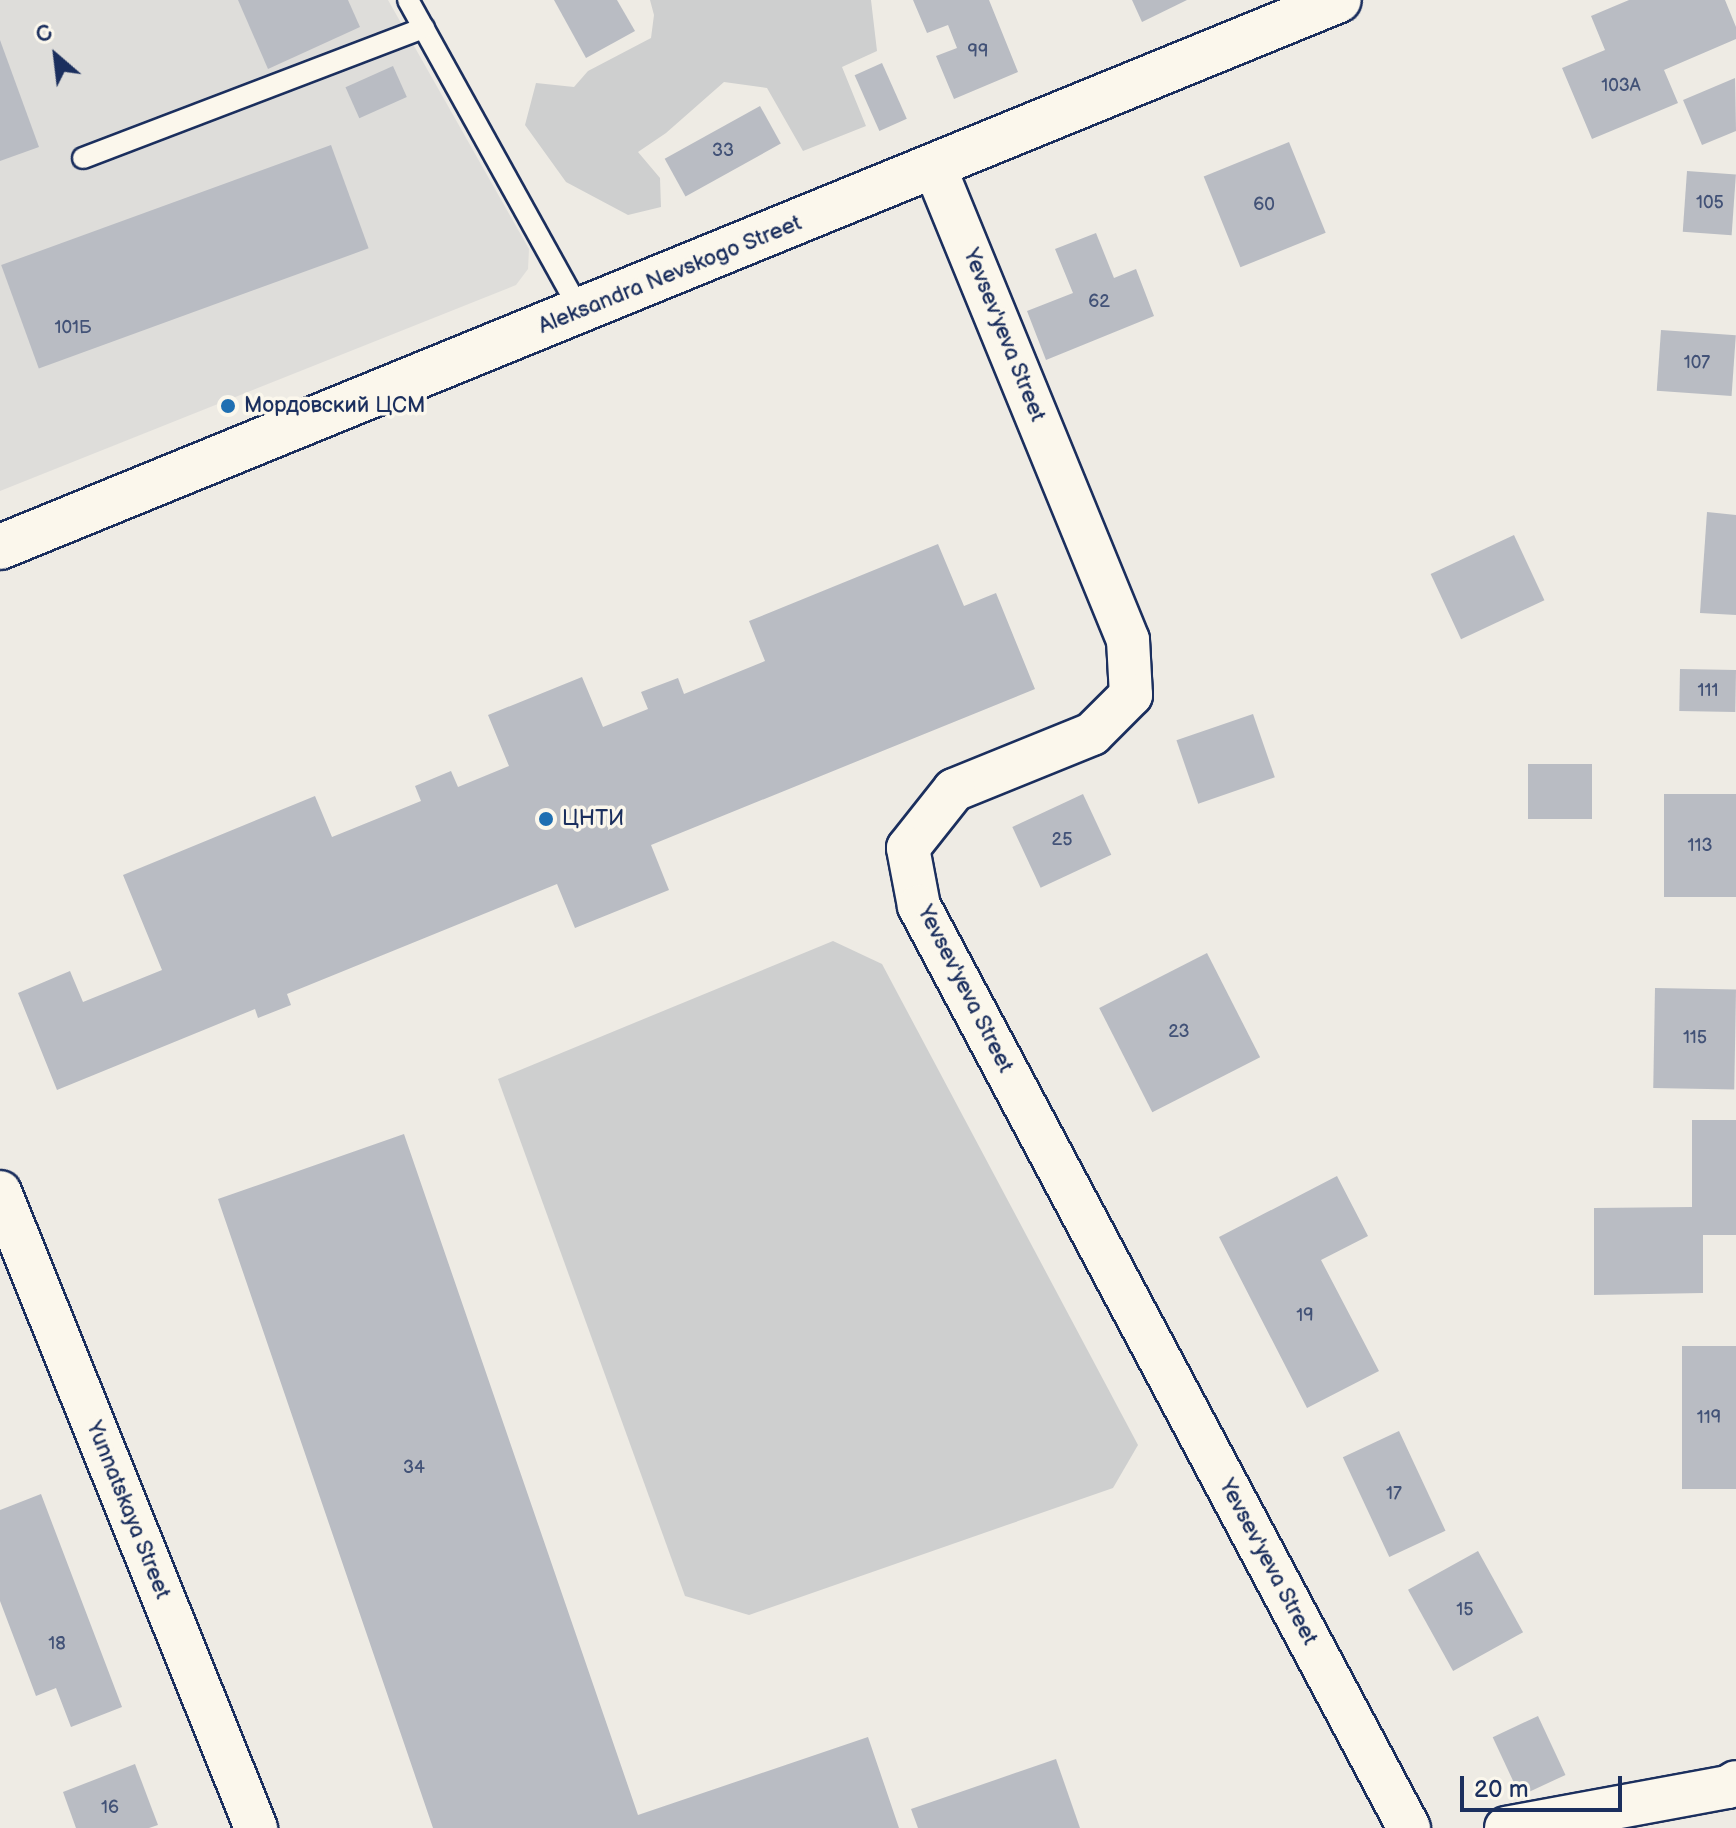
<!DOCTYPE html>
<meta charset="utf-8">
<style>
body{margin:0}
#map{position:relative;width:1736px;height:1828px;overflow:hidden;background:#eeebe4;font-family:"Balsamiq Sans",sans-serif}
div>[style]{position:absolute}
.built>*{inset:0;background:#deddda}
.green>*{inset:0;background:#cecfcf}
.building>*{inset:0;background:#b9bcc3;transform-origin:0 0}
.roads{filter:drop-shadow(2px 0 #1b2f5e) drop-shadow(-2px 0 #1b2f5e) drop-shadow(0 2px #1b2f5e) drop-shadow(0 -2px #1b2f5e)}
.lane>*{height:20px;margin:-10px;padding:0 10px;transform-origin:10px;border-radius:10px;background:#fbf7ec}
.street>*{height:42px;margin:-21px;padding:0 21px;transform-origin:21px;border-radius:21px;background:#fbf7ec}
.secondary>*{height:44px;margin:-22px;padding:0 22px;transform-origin:22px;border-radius:22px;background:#fbf7ec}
.dots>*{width:22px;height:22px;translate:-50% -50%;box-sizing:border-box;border:4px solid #fbf7ec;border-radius:50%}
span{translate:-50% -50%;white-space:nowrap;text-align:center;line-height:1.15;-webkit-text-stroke:7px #fbf7ec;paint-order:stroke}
.number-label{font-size:18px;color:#425277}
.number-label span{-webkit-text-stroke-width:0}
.street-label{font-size:22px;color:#1b2f5e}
.poi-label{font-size:22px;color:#1b2f5e}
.left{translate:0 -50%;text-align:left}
.north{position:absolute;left:16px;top:16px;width:80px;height:80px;-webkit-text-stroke:6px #fbf7ec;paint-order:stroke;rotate:332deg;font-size:22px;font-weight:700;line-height:32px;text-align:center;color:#1b2f5e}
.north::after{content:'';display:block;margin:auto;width:28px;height:36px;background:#1b2f5e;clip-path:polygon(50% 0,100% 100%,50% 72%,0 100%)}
.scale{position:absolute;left:1460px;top:1776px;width:162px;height:36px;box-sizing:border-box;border:4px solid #1b2f5e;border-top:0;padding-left:10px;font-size:24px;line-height:28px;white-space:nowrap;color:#1b2f5e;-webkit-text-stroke:6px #fbf7ec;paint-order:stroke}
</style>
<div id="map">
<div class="built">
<i style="clip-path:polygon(0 0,388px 0,529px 249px,528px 269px,516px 285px,0 491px)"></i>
</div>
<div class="green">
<i style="clip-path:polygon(650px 0,871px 0,877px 51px,842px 67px,866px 126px,803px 151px,767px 88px,724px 82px,666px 133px,638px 152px,660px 178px,661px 207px,628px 215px,566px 182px,525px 125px,536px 83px,574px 87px,588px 71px,651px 38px,654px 15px)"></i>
<i style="clip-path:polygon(833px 941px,882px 964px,1138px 1445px,1113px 1488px,749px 1615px,685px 1596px,498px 1079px)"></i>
</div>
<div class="building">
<i style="clip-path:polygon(238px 0,348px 0,360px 27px,268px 69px)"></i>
<i style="clip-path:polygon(554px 0,617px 0,635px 31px,586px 58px)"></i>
<i style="clip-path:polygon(913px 0,989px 0,1018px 72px,954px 99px,936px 56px,957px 48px,948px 25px,927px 33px)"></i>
<i style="clip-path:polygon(1132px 0,1187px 0,1142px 22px)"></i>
<i style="clip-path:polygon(1629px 0,1725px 0,1736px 27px,1736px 39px,1664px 70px,1678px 103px,1592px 139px,1562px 68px,1605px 50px,1591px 16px)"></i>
<i style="clip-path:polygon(0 40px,39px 147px,0 161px)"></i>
<i style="left:882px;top:63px;width:61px;height:30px;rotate:66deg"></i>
<i style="left:393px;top:66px;width:34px;height:52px;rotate:66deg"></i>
<i style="clip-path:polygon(1735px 78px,1736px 131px,1702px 145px,1683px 100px)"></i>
<i style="left:760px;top:106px;width:43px;height:109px;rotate:61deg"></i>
<i style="left:1289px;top:142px;width:98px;height:92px;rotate:68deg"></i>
<i style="left:331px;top:145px;width:110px;height:351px;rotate:70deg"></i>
<i style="left:1687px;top:171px;width:49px;height:61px;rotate:4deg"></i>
<i style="clip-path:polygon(1096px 233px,1114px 278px,1136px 269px,1154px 316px,1046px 360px,1027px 311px,1073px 293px,1055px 249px)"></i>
<i style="left:1661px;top:330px;width:75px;height:61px;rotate:4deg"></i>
<i style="clip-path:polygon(1707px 512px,1736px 515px,1736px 615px,1700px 613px)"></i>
<i style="left:1514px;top:535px;width:72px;height:92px;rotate:65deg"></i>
<i style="clip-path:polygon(938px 544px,964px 606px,996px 593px,1035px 689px,651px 845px,669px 890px,575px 928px,557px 884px,287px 994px,291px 1005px,258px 1018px,255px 1009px,57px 1090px,18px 993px,70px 971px,83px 1002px,162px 970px,123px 875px,315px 796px,332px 837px,421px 801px,415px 786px,451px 771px,458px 787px,509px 766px,488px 715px,582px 677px,603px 727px,648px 709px,641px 692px,678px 678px,684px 694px,765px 661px,749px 621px)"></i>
<i style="left:1680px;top:669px;width:56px;height:42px;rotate:1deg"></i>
<i style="left:1253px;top:714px;width:67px;height:81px;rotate:71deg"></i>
<i style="left:1528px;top:764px;width:64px;height:55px"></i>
<i style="left:1083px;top:794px;width:67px;height:78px;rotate:65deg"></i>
<i style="left:1736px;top:794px;width:103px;height:72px;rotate:90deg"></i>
<i style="left:1207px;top:953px;width:117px;height:121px;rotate:63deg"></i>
<i style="left:1655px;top:988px;width:81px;height:100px;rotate:1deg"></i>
<i style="clip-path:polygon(1692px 1120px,1736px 1120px,1736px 1235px,1703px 1235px,1703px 1293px,1594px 1295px,1594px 1208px,1692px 1207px)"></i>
<i style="clip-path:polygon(404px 1134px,638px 1815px,868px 1737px,899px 1828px,433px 1828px,218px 1199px)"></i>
<i style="clip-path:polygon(1337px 1176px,1368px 1236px,1321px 1260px,1379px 1371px,1307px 1408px,1219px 1237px)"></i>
<i style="left:1736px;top:1346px;width:143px;height:54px;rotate:90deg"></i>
<i style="left:1399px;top:1431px;width:110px;height:62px;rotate:65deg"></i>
<i style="clip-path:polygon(41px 1494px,122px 1707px,71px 1727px,56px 1688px,36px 1696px,0 1601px,0 1510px)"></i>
<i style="left:1478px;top:1551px;width:93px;height:80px;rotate:61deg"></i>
<i style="left:1538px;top:1716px;width:65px;height:50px;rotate:65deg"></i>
<i style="clip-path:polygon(1056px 1759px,1080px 1828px,918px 1828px,911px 1809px)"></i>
<i style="clip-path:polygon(135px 1764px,158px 1825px,149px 1828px,76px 1828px,63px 1792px)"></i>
</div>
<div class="roads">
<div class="lane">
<i style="left:408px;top:0;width:357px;rotate:61deg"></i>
<i style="left:83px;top:158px;width:365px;rotate:-20.9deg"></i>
</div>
<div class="street">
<i style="left:935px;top:168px;width:510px;rotate:67.76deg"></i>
<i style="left:1128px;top:640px;width:55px;rotate:86.9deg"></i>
<i style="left:1131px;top:695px;width:55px;rotate:135deg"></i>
<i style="left:1092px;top:734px;width:149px;rotate:157.9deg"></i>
<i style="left:954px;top:790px;width:74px;rotate:128.4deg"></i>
<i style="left:908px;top:848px;width:59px;rotate:79.3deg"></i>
<i style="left:919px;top:906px;width:1044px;rotate:62.01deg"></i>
<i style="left:0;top:1192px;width:686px;rotate:68.07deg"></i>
<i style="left:1506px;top:1828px;width:226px;rotate:-10.5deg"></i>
<i style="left:1728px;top:1787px;width:9px;rotate:-32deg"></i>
</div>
<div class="secondary">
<i style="left:0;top:547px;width:1446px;rotate:-22.22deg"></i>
</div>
</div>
<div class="dots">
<i style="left:228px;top:406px;background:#1f6fb2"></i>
<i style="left:546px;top:819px;background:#1f6fb2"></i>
</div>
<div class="number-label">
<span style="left:978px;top:52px">99</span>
<span style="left:1621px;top:86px">103А</span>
<span style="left:723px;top:151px">33</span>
<span style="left:1710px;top:203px">105</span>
<span style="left:1264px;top:205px">60</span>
<span style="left:1099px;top:302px">62</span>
<span style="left:73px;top:328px">101Б</span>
<span style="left:1697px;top:363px">107</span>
<span style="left:1708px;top:691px">111</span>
<span style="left:1062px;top:840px">25</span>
<span style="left:1700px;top:846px">113</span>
<span style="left:1179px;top:1032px">23</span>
<span style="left:1695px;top:1038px">115</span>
<span style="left:1305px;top:1316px">19</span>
<span style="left:1709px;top:1418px">119</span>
<span style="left:414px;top:1468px">34</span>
<span style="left:1394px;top:1494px">17</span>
<span style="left:1465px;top:1610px">15</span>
<span style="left:57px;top:1644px">18</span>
<span style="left:110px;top:1808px">16</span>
</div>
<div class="street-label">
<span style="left:670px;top:275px;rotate:-22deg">Aleksandra Nevskogo Street</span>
<span style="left:1004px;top:335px;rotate:68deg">Yevsev'yeva Street</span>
<span style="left:965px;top:989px;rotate:63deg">Yevsev'yeva Street</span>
<span style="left:128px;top:1510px;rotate:68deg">Yunnatskaya Street</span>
<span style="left:1268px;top:1562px;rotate:62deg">Yevsev'yeva Street</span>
</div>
<div class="poi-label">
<span class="left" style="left:244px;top:406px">Мордовский ЦСМ</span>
<span class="left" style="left:562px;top:819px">ЦНТИ</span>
</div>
<div class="north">С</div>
<div class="scale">20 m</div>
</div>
